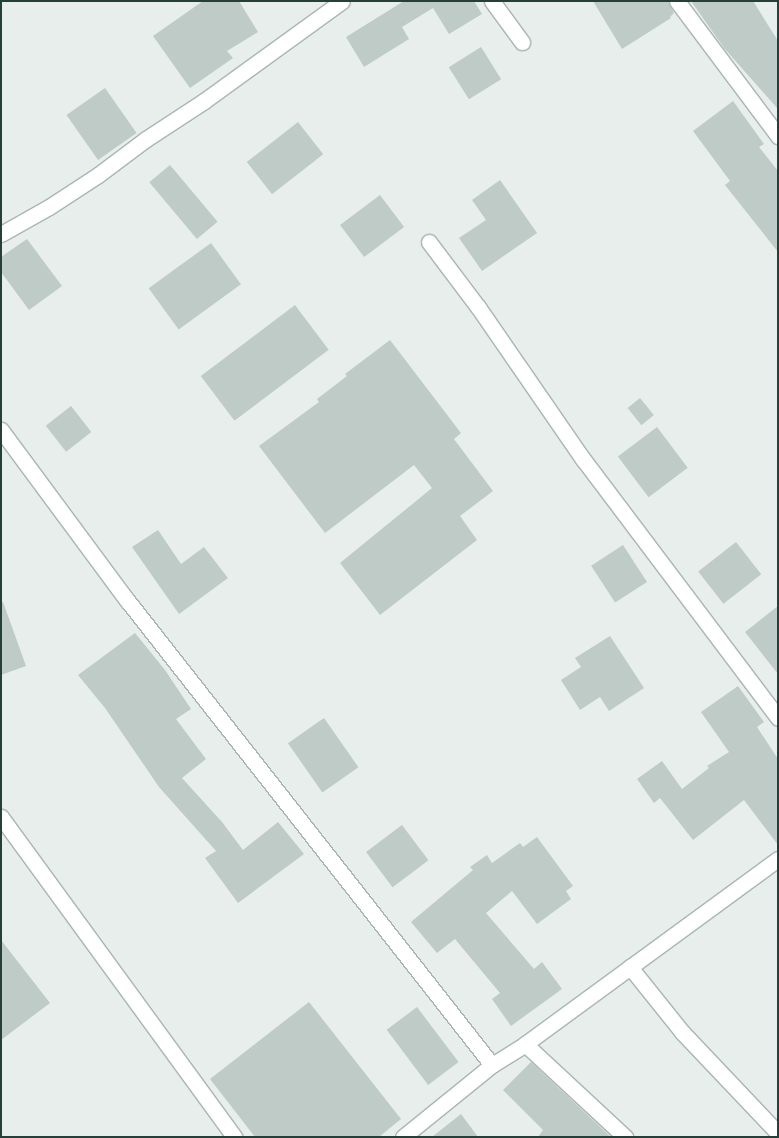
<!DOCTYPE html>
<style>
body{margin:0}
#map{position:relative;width:779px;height:1138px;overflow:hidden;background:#e7eeeb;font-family:"Archivo Narrow",sans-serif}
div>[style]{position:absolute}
.building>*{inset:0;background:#bfcbc7;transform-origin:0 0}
.roads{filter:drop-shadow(1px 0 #aab6b2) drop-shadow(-1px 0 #aab6b2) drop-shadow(0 1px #aab6b2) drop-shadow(0 -1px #aab6b2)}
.street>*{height:15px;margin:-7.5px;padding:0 7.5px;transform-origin:7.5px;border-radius:7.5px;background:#fff}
span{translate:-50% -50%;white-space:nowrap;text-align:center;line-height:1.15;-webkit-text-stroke:4px #f7faf9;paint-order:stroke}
.frame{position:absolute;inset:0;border:2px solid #273f39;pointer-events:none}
</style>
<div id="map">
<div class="building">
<i style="clip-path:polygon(203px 1px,239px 1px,258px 32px,227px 51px,233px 58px,190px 88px,153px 36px)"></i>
<i style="clip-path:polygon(404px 1px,474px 1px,482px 14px,449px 34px,433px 8px,402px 27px,409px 39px,364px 67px,346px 37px)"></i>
<i style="clip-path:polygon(593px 1px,668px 1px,674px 13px,670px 17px,671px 18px,622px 49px)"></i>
<i style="clip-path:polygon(691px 1px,753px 1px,778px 41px,778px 109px,724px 48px)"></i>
<i style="left:481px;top:47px;width:38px;height:38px;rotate:58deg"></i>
<i style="left:105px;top:88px;width:55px;height:47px;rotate:55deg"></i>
<i style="clip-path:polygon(733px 101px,764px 144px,759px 147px,778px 171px,778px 252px,725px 185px,730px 181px,693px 131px)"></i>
<i style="left:298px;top:122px;width:41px;height:65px;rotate:52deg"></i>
<i style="left:170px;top:165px;width:74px;height:27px;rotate:50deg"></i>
<i style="clip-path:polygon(500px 180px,537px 233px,482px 271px,459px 238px,486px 220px,472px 200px)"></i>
<i style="left:380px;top:195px;width:40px;height:50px;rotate:53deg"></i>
<i style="clip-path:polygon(27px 239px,62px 286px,29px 310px,1px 272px,1px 257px)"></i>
<i style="left:211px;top:243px;width:51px;height:77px;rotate:54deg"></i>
<i style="left:295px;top:305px;width:56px;height:118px;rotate:53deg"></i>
<i style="clip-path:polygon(390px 340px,461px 433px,454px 439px,493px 491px,460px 516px,477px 540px,380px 615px,340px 563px,432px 488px,414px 465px,325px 533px,259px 446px,319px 402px,317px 399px,347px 376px,345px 374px)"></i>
<i style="left:640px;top:398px;width:22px;height:16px;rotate:51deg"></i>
<i style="left:71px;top:406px;width:33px;height:32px;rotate:52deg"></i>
<i style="left:657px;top:427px;width:51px;height:49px;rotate:53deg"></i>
<i style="clip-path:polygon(158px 530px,181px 564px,204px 547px,228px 578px,179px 614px,132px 547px)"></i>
<i style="left:736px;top:542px;width:41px;height:48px;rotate:52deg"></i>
<i style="left:623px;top:545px;width:44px;height:38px;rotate:57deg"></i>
<i style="clip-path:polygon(3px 602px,26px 666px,1px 675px,1px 603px)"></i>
<i style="clip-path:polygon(778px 606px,778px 674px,745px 632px)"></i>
<i style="clip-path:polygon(135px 633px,165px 670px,191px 709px,176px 719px,206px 759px,182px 778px,222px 822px,243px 850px,278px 822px,304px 854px,238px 903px,205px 858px,216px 851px,159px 787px,105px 708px,78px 675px)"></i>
<i style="clip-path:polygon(610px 636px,644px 688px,609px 711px,600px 697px,580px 710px,561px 680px,581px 667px,575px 658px)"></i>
<i style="clip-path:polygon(738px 686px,764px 722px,757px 727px,778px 759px,778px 845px,744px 800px,693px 840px,660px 798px,654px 803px,637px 779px,662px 761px,682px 789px,709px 768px,707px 766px,729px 752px,701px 712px)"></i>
<i style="left:324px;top:718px;width:60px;height:44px;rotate:55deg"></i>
<i style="left:402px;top:825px;width:44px;height:45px;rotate:53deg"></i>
<i style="clip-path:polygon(537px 837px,573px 886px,566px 891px,571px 899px,537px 924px,512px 891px,486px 913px,534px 969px,542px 962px,562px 989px,511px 1026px,492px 999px,500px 993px,455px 939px,437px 953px,411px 922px,473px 870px,470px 867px,487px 855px,492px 863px,520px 843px,523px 847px)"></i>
<i style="clip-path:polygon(1px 940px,50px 1003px,1px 1040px)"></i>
<i style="clip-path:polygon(309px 1002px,401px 1119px,379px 1137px,255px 1137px,210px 1079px)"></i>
<i style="left:417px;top:1007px;width:69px;height:38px;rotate:53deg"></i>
<i style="clip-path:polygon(531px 1062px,611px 1137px,538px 1137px,543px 1130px,503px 1090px)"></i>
<i style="clip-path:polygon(461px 1114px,478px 1137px,432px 1137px)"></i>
</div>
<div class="roads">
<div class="street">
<i style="left:492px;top:1px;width:51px;rotate:53.8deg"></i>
<i style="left:677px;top:1px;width:169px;rotate:53.2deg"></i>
<i style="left:1px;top:234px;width:55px;rotate:-29.4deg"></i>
<i style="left:49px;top:207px;width:59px;rotate:-33.1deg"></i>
<i style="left:98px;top:175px;width:60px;rotate:-36.9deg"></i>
<i style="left:146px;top:139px;width:69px;rotate:-33.2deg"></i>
<i style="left:204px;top:101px;width:170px;rotate:-35.9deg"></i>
<i style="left:429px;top:242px;width:81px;rotate:53deg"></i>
<i style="left:478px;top:307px;width:185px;rotate:55.4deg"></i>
<i style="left:583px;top:459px;width:324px;rotate:53deg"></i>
<i style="left:1px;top:430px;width:212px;rotate:53.5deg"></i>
<i style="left:127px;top:600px;width:591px;rotate:51.87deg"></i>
<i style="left:1px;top:817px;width:396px;rotate:53.9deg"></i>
<i style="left:630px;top:967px;width:83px;rotate:51.3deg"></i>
<i style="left:682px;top:1032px;width:139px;rotate:46.5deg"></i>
<i style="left:525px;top:1044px;width:137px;rotate:42.9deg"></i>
<i style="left:403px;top:1137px;width:114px;rotate:-39deg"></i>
<i style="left:492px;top:1065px;width:39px;rotate:-32deg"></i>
<i style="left:525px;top:1044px;width:313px;rotate:-36.2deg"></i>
</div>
</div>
<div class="frame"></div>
</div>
